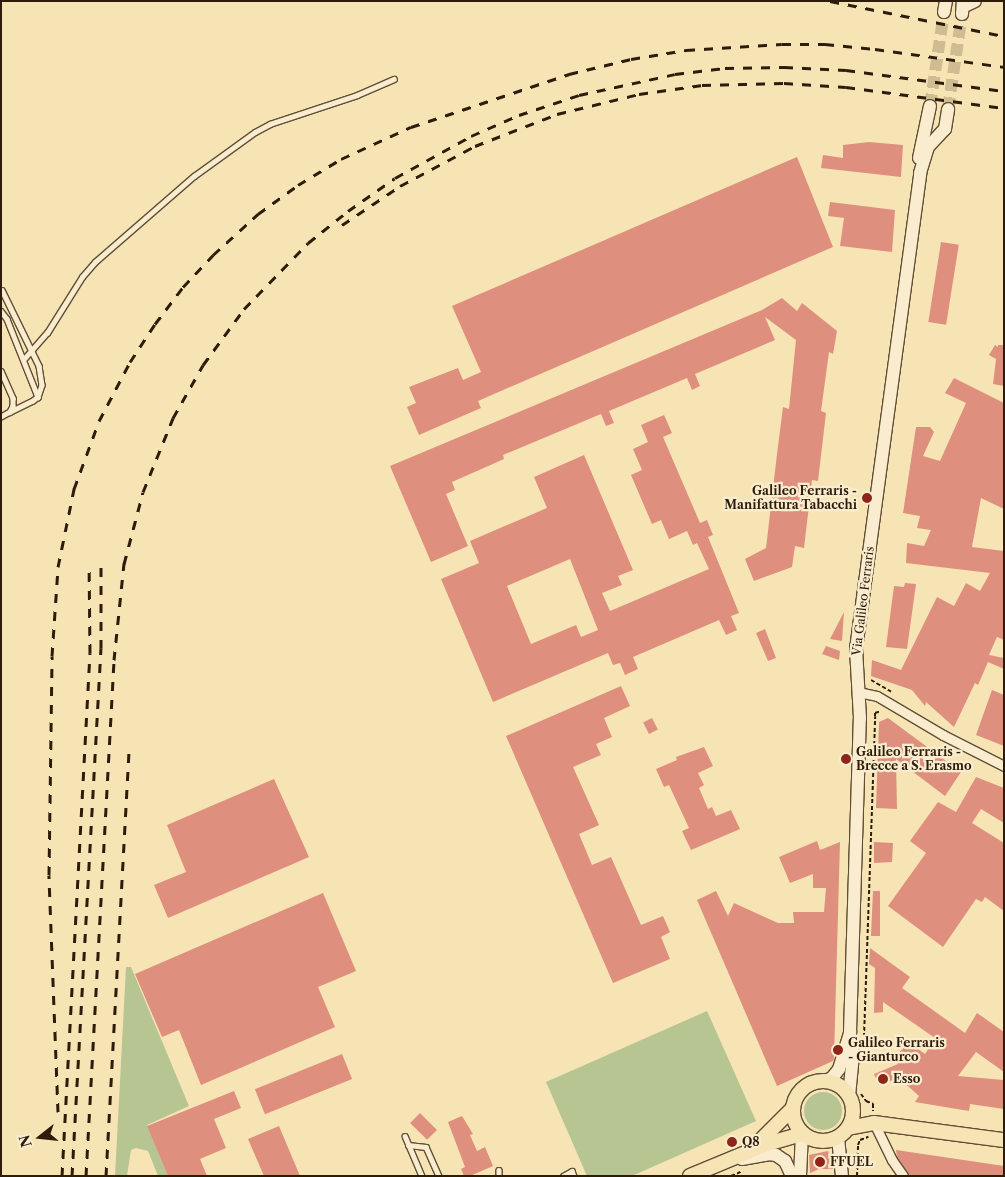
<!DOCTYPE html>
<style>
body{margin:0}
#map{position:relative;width:1005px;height:1177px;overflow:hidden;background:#f7e4b5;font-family:"Libre Caslon Text",serif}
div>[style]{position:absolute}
.green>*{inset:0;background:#b7c592}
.round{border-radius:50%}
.building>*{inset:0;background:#df8f7e;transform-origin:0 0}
.secondary-tunnel>*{height:12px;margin-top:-6px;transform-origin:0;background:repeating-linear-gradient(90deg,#cfbc93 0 12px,transparent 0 18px)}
.path>*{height:2px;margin-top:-1px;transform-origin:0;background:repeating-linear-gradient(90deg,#2d1c0a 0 4px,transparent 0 6.5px)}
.roads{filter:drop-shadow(1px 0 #604e35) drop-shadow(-1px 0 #604e35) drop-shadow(0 1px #604e35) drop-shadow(0 -1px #604e35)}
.service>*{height:4.5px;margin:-2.25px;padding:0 2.25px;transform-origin:2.25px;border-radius:2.25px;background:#faedcf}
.minor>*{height:9px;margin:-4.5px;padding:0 4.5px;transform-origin:4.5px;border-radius:4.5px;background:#faedcf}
.tertiary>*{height:11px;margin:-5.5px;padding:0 5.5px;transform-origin:5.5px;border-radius:5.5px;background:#faedcf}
.secondary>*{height:12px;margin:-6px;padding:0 6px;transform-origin:6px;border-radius:6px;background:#faedcf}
.primary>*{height:14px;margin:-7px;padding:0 7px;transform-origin:7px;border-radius:7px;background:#f7e4b5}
.primary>.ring{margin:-7px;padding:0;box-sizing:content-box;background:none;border:14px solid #f7e4b5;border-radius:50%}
.rail>*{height:3px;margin-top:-1.5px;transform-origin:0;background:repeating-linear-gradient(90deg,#2d1c0a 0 9px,transparent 0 18px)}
.dots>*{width:14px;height:14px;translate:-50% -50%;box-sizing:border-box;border:2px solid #faedcf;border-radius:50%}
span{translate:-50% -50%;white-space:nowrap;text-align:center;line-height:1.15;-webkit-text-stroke:4.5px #faedcf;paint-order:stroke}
.poi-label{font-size:12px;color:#2d1c0a;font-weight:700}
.right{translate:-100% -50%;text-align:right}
.left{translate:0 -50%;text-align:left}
.street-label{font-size:12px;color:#2d1c0a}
.frame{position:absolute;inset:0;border:2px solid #2d1c0a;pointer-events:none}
.north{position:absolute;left:15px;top:1112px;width:50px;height:50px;-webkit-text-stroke:4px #faedcf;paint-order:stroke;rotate:254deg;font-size:14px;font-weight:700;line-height:20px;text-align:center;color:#2d1c0a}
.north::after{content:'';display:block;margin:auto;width:18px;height:22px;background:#2d1c0a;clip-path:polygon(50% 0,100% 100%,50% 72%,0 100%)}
</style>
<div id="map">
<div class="green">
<i style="clip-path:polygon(126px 967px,131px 967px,189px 1106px,147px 1125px,168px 1176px,158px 1176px,148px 1151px,136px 1148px,131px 1150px,127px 1176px,115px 1176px)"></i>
<i style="clip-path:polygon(707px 1011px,756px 1121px,632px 1176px,587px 1176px,546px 1082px)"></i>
<i class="round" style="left:804px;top:1092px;width:38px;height:38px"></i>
</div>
<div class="building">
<i style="clip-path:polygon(869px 142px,903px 145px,901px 177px,821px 168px,823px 155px,843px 158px,843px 145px)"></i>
<i style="clip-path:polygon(797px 157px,833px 247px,478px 401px,481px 408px,419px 435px,407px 407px,416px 403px,409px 387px,458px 368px,463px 380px,481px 372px,452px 306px)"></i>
<i style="clip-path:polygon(830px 202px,895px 210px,892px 252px,840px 246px,844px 218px,828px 216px)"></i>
<i style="left:941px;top:242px;width:18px;height:81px;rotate:9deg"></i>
<i style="clip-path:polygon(782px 298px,797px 311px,802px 303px,837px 331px,833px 354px,829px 352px,821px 411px,826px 413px,818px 481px,812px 480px,804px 548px,795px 546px,792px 567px,754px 581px,745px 559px,766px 548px,777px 454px,783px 407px,789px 409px,796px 340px,765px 317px,775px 340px,695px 374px,700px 386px,692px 390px,687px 378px,609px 411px,614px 423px,606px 426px,601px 414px,503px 455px,504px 459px,452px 482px,455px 490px,446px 494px,468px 546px,431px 562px,390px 466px,762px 310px)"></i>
<i style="clip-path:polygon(995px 345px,998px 347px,998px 345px,1004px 345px,1004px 386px,993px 384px,996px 359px,989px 355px)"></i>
<i style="clip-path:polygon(954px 378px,1004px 403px,1004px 509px,981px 498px,972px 547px,1004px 551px,1004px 640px,997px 637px,989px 655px,1004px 658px,1004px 669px,988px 662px,978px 685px,975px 683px,954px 727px,926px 702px,925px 706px,912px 690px,871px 676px,872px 660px,901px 670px,937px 597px,954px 606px,966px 583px,980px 591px,990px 573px,906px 563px,907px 543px,924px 546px,931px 530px,917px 528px,920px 516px,903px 513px,916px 427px,930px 427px,934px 432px,923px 456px,940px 461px,966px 403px,945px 393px)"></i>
<i style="clip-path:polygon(evenodd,664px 415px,672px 433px,663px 437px,700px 523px,707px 520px,713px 535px,708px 537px,739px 613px,731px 616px,737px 630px,726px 635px,719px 620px,633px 657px,638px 669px,625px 675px,620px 663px,613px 665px,608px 653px,493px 702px,441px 579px,479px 563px,470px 541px,547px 508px,534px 477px,584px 455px,633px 570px,618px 576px,622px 585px,602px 593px,610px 611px,709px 569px,697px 543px,693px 545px,687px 531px,669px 539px,661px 520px,652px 524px,631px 475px,642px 470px,633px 449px,648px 442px,641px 425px,664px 415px,570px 559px,598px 630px,581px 637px,576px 625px,531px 644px,507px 586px,570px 559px)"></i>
<i style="clip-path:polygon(905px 583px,916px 584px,907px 649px,886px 647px,894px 586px,904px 587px)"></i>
<i style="clip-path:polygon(844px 612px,842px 641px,830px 639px)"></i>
<i style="clip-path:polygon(765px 629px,776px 658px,768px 661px,756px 633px)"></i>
<i style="clip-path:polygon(826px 646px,840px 651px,839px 660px,822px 654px)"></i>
<i style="clip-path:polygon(621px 686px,630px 706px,604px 718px,612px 737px,596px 744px,601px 755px,573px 767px,599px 825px,579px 834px,592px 865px,611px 857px,641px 925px,663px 916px,670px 932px,661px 937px,670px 959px,613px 983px,506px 736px)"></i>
<i style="clip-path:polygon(992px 690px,1004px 695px,1004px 746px,976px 735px)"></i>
<i style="left:652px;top:718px;width:13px;height:10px;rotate:63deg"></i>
<i style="clip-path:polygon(888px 718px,961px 772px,945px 796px,896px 759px,897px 809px,876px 808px,879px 722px)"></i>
<i style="clip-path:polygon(704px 747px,713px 766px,698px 773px,704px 785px,699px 788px,708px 809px,712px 807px,716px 816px,731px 810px,740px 829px,691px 850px,682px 831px,689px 828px,669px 785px,664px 787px,656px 769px,677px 760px,676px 757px)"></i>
<i style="clip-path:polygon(976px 777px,1004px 788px,1004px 823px,981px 809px,972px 823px,1004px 843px,1004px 911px,985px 897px,982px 902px,976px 899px,943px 947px,888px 906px,926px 853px,910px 841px,938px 802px,956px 812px)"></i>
<i style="clip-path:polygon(274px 779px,309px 857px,168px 918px,154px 885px,186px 872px,167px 825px)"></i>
<i style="clip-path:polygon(817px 841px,820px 850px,840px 842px,834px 1058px,833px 1061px,777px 1086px,697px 900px,716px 891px,728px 916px,734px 903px,778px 923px,794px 923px,793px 912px,824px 912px,826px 888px,813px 888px,813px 874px,790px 883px,779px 857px)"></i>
<i style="clip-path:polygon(874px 842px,893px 843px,892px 862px,874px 863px)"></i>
<i style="clip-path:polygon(873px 891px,880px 891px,880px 936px,871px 936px)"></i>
<i style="clip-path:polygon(323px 893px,356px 971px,318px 987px,335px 1027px,201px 1085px,179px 1030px,162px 1037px,135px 974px)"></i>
<i style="clip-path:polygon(870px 948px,910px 977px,902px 988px,965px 1033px,977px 1013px,1004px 1032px,1004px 1072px,976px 1052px,958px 1076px,1004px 1080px,1004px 1109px,970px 1104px,969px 1111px,915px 1102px,919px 1096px,899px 1078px,879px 1085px,874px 1074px,898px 1064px,893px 1060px,908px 1042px,925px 1054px,935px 1038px,883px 1002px,883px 1012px,874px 1013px,875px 968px,869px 964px)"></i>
<i style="left:342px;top:1054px;width:27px;height:94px;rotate:68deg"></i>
<i style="clip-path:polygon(234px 1091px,241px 1108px,214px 1119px,226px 1148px,200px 1159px,207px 1176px,168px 1176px,147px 1126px)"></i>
<i style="left:420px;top:1113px;width:24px;height:14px;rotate:45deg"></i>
<i style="clip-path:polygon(462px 1116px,473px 1134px,470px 1135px,477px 1151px,485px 1147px,493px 1166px,470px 1176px,464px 1176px,461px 1169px,465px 1167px,448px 1122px)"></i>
<i style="clip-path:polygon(279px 1126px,300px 1176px,264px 1176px,248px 1139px)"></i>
<i style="clip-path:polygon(896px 1150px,1004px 1166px,1004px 1176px,910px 1176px,897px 1157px)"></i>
<i style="clip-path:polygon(828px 1151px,833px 1169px,819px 1169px,810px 1173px,809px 1155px)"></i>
</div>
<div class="secondary-tunnel">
<i style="left:930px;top:106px;width:95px;rotate:-81.5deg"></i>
<i style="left:948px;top:109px;width:96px;rotate:-81.6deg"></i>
</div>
<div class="path">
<i style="left:871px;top:680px;width:24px;rotate:30deg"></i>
<i style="left:864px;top:1037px;width:321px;rotate:-88deg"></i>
<i style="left:875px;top:716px;width:3px;rotate:-90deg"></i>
<i style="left:875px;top:713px;width:6px;rotate:-18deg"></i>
<i style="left:861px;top:1094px;width:9px;rotate:54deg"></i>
<i style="left:866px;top:1101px;width:8px;rotate:23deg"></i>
<i style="left:873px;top:1104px;width:7px;rotate:90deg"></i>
<i style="left:731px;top:1176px;width:13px;rotate:-23deg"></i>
<i style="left:857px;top:1176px;width:31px;rotate:-88deg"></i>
<i style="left:858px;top:1145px;width:5px;rotate:-68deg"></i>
<i style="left:860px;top:1140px;width:9px;rotate:-21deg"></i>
</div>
<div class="roads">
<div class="service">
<i style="left:2px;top:290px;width:85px;rotate:64deg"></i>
<i style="left:39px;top:366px;width:19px;rotate:81deg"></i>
<i style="left:42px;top:385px;width:13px;rotate:108deg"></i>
<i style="left:38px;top:397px;width:6px;rotate:141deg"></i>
<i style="left:33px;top:401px;width:25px;rotate:154deg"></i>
<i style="left:1px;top:311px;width:10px;rotate:53deg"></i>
<i style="left:7px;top:319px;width:84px;rotate:68.3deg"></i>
<i style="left:24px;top:359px;width:35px;rotate:-49deg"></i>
<i style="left:47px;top:333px;width:66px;rotate:-58deg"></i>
<i style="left:82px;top:277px;width:20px;rotate:-49deg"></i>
<i style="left:95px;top:262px;width:131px;rotate:-41deg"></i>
<i style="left:194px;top:176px;width:75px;rotate:-35.8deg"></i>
<i style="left:255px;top:132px;width:17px;rotate:-28deg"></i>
<i style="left:270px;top:124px;width:92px;rotate:-18.4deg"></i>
<i style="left:357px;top:95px;width:40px;rotate:-23.4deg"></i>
<i style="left:1px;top:371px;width:30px;rotate:66deg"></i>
<i style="left:13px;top:398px;width:8px;rotate:90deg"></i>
<i style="left:13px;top:406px;width:7px;rotate:117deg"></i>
<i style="left:10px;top:412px;width:10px;rotate:151deg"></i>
<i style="left:405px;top:1136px;width:43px;rotate:67deg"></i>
<i style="left:408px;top:1145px;width:18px;rotate:6deg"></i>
<i style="left:426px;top:1147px;width:32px;rotate:66deg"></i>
<i style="left:499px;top:1170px;width:6px;rotate:90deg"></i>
<i style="left:563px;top:1176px;width:10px;rotate:-29deg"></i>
<i style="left:572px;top:1171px;width:5px;rotate:68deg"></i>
</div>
<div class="minor">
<i style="left:858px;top:692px;width:19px;rotate:12deg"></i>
<i style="left:877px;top:696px;width:77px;rotate:30.6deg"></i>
<i style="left:943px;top:735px;width:68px;rotate:26.9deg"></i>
<i style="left:874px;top:1123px;width:41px;rotate:64.1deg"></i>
<i style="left:892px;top:1160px;width:19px;rotate:55deg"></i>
</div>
<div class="tertiary">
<i style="left:962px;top:7px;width:14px;rotate:-25deg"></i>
</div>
<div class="secondary">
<i style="left:944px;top:12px;width:11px;rotate:-80deg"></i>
<i style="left:962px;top:14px;width:13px;rotate:-86deg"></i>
<i style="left:919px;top:158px;width:53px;rotate:-78.1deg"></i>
<i style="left:825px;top:1081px;width:8px;rotate:-23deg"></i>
<i style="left:832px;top:1078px;width:11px;rotate:-52deg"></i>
<i style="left:839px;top:1069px;width:39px;rotate:-73deg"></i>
<i style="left:850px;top:1032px;width:314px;rotate:-88.2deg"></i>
<i style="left:860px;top:718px;width:69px;rotate:-93.3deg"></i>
<i style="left:856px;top:649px;width:480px;rotate:-82.3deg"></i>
<i style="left:920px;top:173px;width:27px;rotate:-73deg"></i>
<i style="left:928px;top:147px;width:25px;rotate:-47deg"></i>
<i style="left:945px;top:129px;width:20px;rotate:-81deg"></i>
<i style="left:849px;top:1096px;width:41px;rotate:-84.4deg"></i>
<i style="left:853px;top:1055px;width:13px;rotate:-94deg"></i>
<i style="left:838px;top:1138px;width:38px;rotate:84deg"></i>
<i style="left:742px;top:1159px;width:27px;rotate:-10deg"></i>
<i style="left:769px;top:1154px;width:7px;rotate:8deg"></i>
<i style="left:776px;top:1155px;width:11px;rotate:34deg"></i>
<i style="left:785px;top:1161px;width:17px;rotate:65deg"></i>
<i style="left:800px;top:1176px;width:42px;rotate:-87.3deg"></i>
</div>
<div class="primary">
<i class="ring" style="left:793px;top:1081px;width:46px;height:46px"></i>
<i style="left:848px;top:1128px;width:26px;rotate:-11deg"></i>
<i style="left:874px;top:1123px;width:131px;rotate:7.5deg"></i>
<i style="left:757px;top:1144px;width:51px;rotate:-45deg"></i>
<i style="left:690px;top:1176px;width:83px;rotate:-22.6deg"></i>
<i style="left:767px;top:1144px;width:36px;rotate:-16deg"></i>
</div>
</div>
<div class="rail">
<i style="left:830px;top:1px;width:177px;rotate:11.4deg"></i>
<i style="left:342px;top:225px;width:70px;rotate:-33.9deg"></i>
<i style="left:400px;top:186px;width:85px;rotate:-28.1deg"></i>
<i style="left:475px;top:146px;width:88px;rotate:-21.3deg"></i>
<i style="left:557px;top:114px;width:84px;rotate:-13.7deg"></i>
<i style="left:639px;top:94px;width:64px;rotate:-8.1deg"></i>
<i style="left:702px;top:85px;width:82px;rotate:-1.4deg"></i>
<i style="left:784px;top:83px;width:62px;rotate:3.7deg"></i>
<i style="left:846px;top:87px;width:159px;rotate:7.6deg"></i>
<i style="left:58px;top:1112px;width:237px;rotate:-92.2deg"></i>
<i style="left:49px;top:875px;width:219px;rotate:-89.2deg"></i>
<i style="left:52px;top:656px;width:89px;rotate:-86.1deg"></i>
<i style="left:58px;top:567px;width:80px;rotate:-78.4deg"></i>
<i style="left:74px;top:489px;width:72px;rotate:-69.8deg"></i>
<i style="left:99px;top:421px;width:67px;rotate:-62.3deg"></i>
<i style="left:130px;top:362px;width:45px;rotate:-56.7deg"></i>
<i style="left:155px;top:324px;width:46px;rotate:-52.9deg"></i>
<i style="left:183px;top:287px;width:44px;rotate:-46.8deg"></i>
<i style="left:213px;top:255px;width:61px;rotate:-42.3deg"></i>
<i style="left:258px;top:214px;width:49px;rotate:-35.9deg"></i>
<i style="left:298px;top:185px;width:50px;rotate:-31.2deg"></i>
<i style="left:341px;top:159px;width:77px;rotate:-24.6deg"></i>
<i style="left:411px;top:127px;width:167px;rotate:-18.5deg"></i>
<i style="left:569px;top:74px;width:64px;rotate:-13.6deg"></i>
<i style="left:631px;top:59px;width:56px;rotate:-9.3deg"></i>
<i style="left:686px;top:50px;width:96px;rotate:-3.6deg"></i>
<i style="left:782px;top:44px;width:43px"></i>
<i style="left:825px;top:44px;width:50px;rotate:5.7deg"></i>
<i style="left:875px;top:49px;width:130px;rotate:7.9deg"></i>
<i style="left:62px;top:1176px;width:524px;rotate:-86.94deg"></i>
<i style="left:90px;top:653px;width:89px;rotate:-90.6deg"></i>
<i style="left:72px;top:1176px;width:529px;rotate:-86.86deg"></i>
<i style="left:101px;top:648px;width:85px;rotate:-90deg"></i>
<i style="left:86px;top:1176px;width:517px;rotate:-86.89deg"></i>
<i style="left:114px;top:660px;width:97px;rotate:-84.1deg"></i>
<i style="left:124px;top:564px;width:74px;rotate:-75.2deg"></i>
<i style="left:143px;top:492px;width:80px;rotate:-67.9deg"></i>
<i style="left:173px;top:418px;width:61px;rotate:-60.5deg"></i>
<i style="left:203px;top:365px;width:69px;rotate:-53.8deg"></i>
<i style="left:244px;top:309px;width:92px;rotate:-45.9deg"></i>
<i style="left:308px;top:243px;width:51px;rotate:-38.7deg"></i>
<i style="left:348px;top:211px;width:57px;rotate:-35.1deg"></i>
<i style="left:395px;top:178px;width:87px;rotate:-28.9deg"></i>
<i style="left:471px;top:136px;width:52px;rotate:-23.6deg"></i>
<i style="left:519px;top:115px;width:63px;rotate:-18.4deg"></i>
<i style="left:579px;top:95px;width:98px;rotate:-12.3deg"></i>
<i style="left:675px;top:74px;width:50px;rotate:-6.8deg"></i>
<i style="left:725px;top:68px;width:59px;rotate:-1deg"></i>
<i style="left:784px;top:67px;width:62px;rotate:2.8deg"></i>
<i style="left:846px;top:70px;width:159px;rotate:7.6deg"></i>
<i style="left:106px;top:1176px;width:426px;rotate:-86.9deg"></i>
</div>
<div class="dots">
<i style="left:867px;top:498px;background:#8f2418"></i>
<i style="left:846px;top:759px;background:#8f2418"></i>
<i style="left:838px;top:1050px;background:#8f2418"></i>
<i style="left:883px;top:1079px;background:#8f2418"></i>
<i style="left:732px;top:1142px;background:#8f2418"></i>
<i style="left:820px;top:1162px;background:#8f2418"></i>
</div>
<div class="poi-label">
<span class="right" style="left:857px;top:498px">Galileo Ferraris -<br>Manifattura Tabacchi</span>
<span class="left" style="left:856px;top:759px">Galileo Ferraris -<br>Brecce a S. Erasmo</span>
<span class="left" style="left:848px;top:1050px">Galileo Ferraris<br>- Gianturco</span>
<span class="left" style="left:893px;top:1079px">Esso</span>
<span class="left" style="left:742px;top:1142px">Q8</span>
<span class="left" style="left:830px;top:1162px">FFUEL</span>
</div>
<div class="street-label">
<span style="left:863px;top:601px;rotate:-83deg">Via Galileo Ferraris</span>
</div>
<div class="frame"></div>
<div class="north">N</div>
</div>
